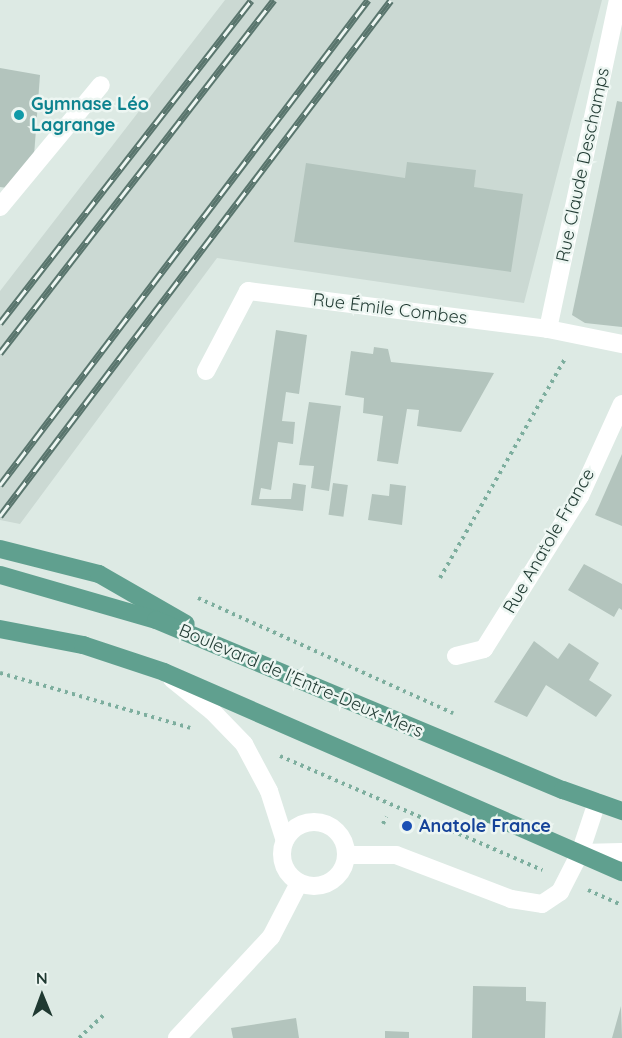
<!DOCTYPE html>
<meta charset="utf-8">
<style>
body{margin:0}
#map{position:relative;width:622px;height:1038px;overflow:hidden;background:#ddeae4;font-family:Quicksand,sans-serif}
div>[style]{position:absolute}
.built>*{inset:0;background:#cbd9d3}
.building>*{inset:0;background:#b3c4bd;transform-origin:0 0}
.path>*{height:4px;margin-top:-2px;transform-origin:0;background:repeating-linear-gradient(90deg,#7dae9e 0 3px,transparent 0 7.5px)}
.minor>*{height:18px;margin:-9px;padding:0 9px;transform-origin:9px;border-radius:9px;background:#fff}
.minor>.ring{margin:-9px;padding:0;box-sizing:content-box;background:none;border:18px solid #fff;border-radius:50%}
.major>*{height:18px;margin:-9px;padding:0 9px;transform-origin:9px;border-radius:9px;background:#60a08f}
.rail>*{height:7px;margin-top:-3.5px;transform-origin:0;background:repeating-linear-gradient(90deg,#edf6f2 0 14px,#59756d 0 28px);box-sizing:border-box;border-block:2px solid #59756d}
.dots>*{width:16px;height:16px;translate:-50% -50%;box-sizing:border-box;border:3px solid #edf6f2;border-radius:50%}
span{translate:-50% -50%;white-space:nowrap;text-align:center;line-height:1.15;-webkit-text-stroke:5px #edf6f2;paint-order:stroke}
.culture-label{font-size:18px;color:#0d838f;font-weight:700}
.left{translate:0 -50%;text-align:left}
.street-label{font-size:18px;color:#1f3931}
.transit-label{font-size:18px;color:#164399;font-weight:700}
.north{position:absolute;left:12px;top:966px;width:60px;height:60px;-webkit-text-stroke:4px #edf6f2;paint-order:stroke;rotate:359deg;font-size:16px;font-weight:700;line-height:24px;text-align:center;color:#1f3931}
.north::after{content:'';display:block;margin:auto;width:21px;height:27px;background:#1f3931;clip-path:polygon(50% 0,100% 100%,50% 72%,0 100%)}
</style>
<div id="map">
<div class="built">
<i style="clip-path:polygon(225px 0,602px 0,524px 303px,217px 258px,20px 524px,0 520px,0 291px)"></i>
</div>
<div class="building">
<i style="clip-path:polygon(0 68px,40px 75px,34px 156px,8px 188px,0 187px)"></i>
<i style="clip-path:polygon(617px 101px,622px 102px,622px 327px,585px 323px,572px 315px)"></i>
<i style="clip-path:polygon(407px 162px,476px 170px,474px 187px,523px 194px,511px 272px,294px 242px,306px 163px,405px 178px)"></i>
<i style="clip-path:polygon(276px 330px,307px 335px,299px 394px,286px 392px,282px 421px,295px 422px,293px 444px,278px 442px,271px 490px,261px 488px,259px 499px,291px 499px,293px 483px,306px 485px,303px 511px,251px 505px)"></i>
<i style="clip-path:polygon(374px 347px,388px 349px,391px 362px,494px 373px,461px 432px,417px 426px,419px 410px,407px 409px,398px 464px,377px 461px,383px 416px,363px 413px,364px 398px,345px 395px,351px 351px,373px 354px)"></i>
<i style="clip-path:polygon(309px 402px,341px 406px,329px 491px,311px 488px,314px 466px,299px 465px)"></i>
<i style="clip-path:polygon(622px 454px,622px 526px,595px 515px)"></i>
<i style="left:333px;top:483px;width:15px;height:32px;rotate:8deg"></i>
<i style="clip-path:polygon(390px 484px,406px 486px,402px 525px,368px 520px,372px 494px,389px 496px)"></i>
<i style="clip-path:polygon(584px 564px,622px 584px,622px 610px,619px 608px,614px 617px,568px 590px)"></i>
<i style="clip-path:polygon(534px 641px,558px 659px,569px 643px,599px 663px,589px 680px,612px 695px,596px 717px,546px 685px,527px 717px,494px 702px)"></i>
<i style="clip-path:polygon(473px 986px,526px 987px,526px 1001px,546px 1002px,545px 1038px,472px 1038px)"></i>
<i style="clip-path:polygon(621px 1006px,622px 1038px,612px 1038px)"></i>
<i style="clip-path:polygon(296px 1018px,299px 1038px,233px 1038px,231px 1028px)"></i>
<i style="clip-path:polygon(385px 1031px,409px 1032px,409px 1038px,385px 1038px)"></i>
</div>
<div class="path">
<i style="left:440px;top:578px;width:252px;rotate:-60.3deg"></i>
<i style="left:198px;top:598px;width:280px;rotate:24.3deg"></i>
<i style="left:0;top:673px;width:198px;rotate:16.1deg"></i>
<i style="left:280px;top:756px;width:286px;rotate:23.5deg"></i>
<i style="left:383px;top:824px;width:8px;rotate:-67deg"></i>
<i style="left:588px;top:890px;width:37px;rotate:24deg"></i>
<i style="left:79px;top:1038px;width:35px;rotate:-43deg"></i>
</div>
<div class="minor">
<i style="left:0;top:207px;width:158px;rotate:-50.4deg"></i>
<i style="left:548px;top:329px;width:336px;rotate:-78deg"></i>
<i style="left:206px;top:371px;width:90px;rotate:-62.3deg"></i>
<i style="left:248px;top:291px;width:302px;rotate:7.2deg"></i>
<i style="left:548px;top:329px;width:76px;rotate:11.5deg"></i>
<i style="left:456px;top:656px;width:29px;rotate:-14deg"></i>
<i style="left:484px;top:649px;width:181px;rotate:-57.9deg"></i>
<i style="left:580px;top:496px;width:101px;rotate:-65.5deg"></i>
<i style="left:172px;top:679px;width:51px;rotate:38.7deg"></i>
<i style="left:212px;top:711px;width:46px;rotate:45.9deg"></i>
<i style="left:244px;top:744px;width:53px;rotate:62deg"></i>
<i style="left:269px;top:791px;width:52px;rotate:72.3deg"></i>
<i class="ring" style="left:282px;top:822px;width:46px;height:46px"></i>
<i style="left:580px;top:853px;width:42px;rotate:-1.4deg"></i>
<i style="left:347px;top:855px;width:49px"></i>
<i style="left:396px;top:855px;width:123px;rotate:20.9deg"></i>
<i style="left:511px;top:899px;width:31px;rotate:9deg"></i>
<i style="left:542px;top:904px;width:22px;rotate:-34deg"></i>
<i style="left:560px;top:892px;width:44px;rotate:-62.9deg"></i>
<i style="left:580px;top:853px;width:54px;rotate:-71.6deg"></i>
<i style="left:177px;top:1038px;width:138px;rotate:-47.1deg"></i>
<i style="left:271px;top:937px;width:61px;rotate:-62.6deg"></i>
</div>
<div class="major">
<i style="left:0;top:549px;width:102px;rotate:14.2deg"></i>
<i style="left:99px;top:574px;width:100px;rotate:29.9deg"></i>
<i style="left:0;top:575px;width:162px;rotate:16.1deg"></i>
<i style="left:156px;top:620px;width:441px;rotate:22.7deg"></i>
<i style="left:563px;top:790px;width:63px;rotate:19.6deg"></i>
<i style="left:0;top:629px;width:85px;rotate:10.9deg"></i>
<i style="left:83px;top:645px;width:85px;rotate:18.4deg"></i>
<i style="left:164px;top:672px;width:500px;rotate:23.6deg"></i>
</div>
<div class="rail">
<i style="left:0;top:323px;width:409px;rotate:-52.1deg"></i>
<i style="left:0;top:353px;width:447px;rotate:-52.2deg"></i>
<i style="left:0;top:485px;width:609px;rotate:-52.81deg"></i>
<i style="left:0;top:516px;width:647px;rotate:-52.85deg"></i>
</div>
<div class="dots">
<i style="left:19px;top:115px;background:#0f9aa8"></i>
<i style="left:407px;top:826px;background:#1a4fb4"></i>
</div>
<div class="culture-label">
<span class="left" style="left:31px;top:115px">Gymnase Léo<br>Lagrange</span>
</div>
<div class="street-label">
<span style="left:583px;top:165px;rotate:-78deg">Rue Claude Deschamps</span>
<span style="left:390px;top:309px;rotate:7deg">Rue Émile Combes</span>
<span style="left:549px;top:541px;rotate:-60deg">Rue Anatole France</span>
<span style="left:301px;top:681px;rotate:23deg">Boulevard de l'Entre-Deux-Mers</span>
</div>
<div class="transit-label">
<span class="left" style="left:419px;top:826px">Anatole France</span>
</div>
<div class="north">N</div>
</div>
